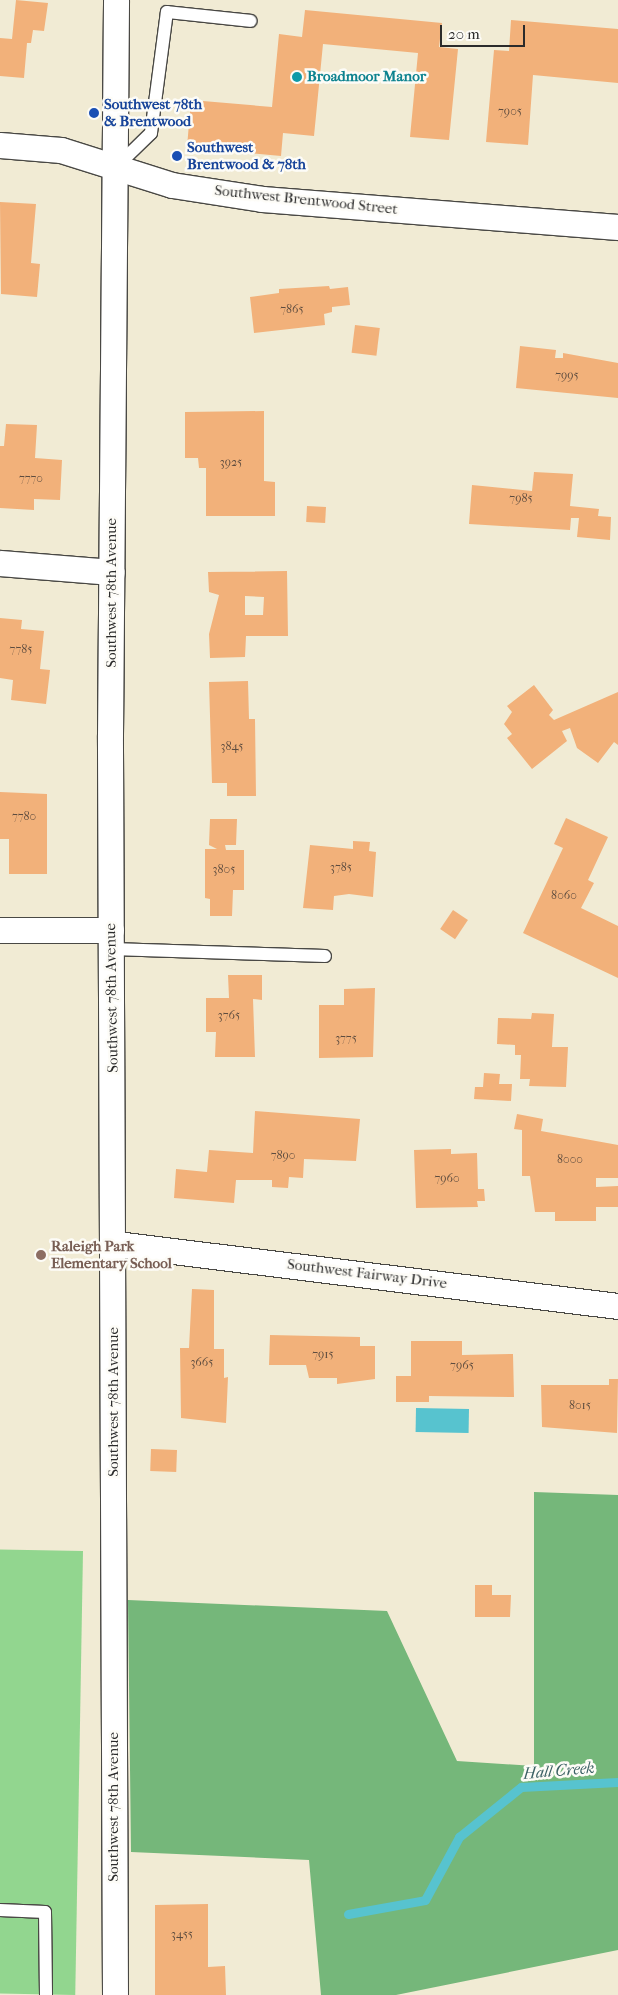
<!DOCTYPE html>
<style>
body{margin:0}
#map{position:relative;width:618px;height:1995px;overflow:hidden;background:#f1ebd4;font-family:"IM FELL French Canon",serif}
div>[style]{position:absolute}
.green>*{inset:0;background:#92d68f;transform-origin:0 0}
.forest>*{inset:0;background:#75b77a}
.water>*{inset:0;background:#57c3cf;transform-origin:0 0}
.stream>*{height:9px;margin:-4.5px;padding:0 4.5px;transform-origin:4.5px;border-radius:4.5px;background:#57c3cf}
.building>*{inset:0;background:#f2b17a;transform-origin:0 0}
.roads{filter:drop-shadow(1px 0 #494844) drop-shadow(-1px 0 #494844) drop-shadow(0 1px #494844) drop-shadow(0 -1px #494844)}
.lane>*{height:12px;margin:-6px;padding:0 6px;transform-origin:6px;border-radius:6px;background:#fff}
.street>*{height:25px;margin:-12.5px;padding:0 12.5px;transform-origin:12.5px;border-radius:12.5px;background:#fff}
.dots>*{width:14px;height:14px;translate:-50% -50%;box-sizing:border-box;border:2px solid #fdfcf7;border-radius:50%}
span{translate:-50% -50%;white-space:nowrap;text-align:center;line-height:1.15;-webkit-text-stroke:5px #fdfcf7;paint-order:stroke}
.number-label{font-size:12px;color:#5d4c3f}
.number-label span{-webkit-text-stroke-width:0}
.culture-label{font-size:15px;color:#0d838f;font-weight:700}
.left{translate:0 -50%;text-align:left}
.transit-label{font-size:15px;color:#164399;font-weight:700}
.street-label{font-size:15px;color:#2b2b2b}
.education-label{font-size:15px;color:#785e54;font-weight:700}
.water-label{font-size:16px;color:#3a6064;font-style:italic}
.scale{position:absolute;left:440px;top:25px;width:85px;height:22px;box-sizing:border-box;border:2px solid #2b2b2b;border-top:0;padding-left:6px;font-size:15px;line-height:18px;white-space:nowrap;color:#2b2b2b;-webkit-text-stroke:4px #fdfcf7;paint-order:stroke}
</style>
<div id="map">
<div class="green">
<i style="left:83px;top:1551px;width:444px;height:83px;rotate:91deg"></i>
</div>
<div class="forest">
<i style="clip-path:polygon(534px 1492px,618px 1495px,618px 1950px,396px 1995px,321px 1995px,309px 1860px,131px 1852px,128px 1600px,387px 1611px,457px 1761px,534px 1766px)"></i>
</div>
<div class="water">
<i style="left:416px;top:1408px;width:53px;height:24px;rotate:1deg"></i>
</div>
<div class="stream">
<i style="left:348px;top:1914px;width:78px;rotate:-10.3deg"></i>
<i style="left:425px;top:1900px;width:72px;rotate:-61.6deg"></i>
<i style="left:459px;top:1837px;width:80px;rotate:-38.9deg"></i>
<i style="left:521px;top:1787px;width:97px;rotate:-3deg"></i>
</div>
<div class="building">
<i style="clip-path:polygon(16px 0,48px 3px,44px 31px,33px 30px,31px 43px,27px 43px,24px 78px,0 76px,0 38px,12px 39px)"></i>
<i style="clip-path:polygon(305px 10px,442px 23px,439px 47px,458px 49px,449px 140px,410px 137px,418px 53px,323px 44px,314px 136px,283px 133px,281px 156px,187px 147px,191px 100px,272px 107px,279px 34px,302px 37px)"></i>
<i style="clip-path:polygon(511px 20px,618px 29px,618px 83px,533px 75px,528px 145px,486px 142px,494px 50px,509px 51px)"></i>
<i style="clip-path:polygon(0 202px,36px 204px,31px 263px,40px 264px,37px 297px,1px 294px)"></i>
<i style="clip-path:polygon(329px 286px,330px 289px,348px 287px,350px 305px,332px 307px,332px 312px,324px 314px,325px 325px,254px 333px,250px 297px,279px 293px,279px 289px)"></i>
<i style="left:355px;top:325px;width:25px;height:28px;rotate:7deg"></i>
<i style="clip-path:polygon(520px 346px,556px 350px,555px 358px,563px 358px,563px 353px,618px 363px,618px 398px,516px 388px)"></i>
<i style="clip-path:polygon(264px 411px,264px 481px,275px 482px,275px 516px,206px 516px,206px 468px,199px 468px,198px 458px,185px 458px,185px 412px)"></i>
<i style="clip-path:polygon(6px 424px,37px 425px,35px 458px,62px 460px,60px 500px,34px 499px,34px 510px,0 508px,0 446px,4px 446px)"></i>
<i style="clip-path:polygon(534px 472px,573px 474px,570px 506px,599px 509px,598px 516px,611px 517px,610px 540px,577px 537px,579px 518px,571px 518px,570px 530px,469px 524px,472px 485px,532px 491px)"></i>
<i style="left:307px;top:506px;width:19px;height:16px;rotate:3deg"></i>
<i style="clip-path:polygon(evenodd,287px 571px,288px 636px,246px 636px,245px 657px,210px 658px,209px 634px,219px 595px,209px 592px,208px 572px,287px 571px,245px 596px,264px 597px,263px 615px,245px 615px,245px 596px)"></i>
<i style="clip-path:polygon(0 618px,22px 620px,21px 629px,44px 631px,40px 669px,50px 670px,46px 704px,11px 700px,13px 680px,0 678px)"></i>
<i style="clip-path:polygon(248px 681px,249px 719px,255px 719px,256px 796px,227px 796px,227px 783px,212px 783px,209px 682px)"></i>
<i style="clip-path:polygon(534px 685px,553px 710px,549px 715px,554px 720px,618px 692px,618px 745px,614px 742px,598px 763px,577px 748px,570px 728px,562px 731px,567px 741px,532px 769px,507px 738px,512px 734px,504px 724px,512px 712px,507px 706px)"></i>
<i style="clip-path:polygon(0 792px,47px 794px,47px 874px,9px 874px,9px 839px,0 839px)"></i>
<i style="clip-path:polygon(566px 818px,608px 837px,588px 880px,594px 883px,581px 908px,618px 926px,618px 978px,523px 933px,563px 848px,554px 844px)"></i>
<i style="clip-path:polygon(210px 819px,237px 819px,236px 845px,225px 845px,226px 850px,244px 850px,244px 890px,233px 890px,232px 916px,210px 916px,210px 899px,205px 898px,205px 849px,217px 849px,209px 845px)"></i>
<i style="clip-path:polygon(353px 841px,370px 842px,369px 851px,376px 852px,373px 897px,349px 894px,334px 896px,333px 910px,303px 908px,310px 845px,353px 849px)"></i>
<i style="left:453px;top:910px;width:18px;height:23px;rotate:34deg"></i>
<i style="clip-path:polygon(228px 975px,262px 975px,262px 1000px,253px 999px,255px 1057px,215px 1057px,216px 1032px,206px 1032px,206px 998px,229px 998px)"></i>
<i style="clip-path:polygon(375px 988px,373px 1057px,319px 1058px,319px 1005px,344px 1005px,344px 989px)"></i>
<i style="clip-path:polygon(532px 1013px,554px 1014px,552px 1047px,568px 1047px,566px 1087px,529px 1086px,530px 1079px,520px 1079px,521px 1055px,515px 1055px,515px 1045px,497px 1044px,498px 1018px,531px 1019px)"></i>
<i style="clip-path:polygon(484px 1073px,500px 1074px,499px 1084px,512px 1084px,511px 1101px,474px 1099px,475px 1087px,483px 1087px)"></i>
<i style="clip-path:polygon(255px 1111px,360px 1119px,356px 1161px,304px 1159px,303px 1178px,289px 1177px,288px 1188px,272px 1187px,272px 1180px,236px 1180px,234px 1203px,174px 1198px,176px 1169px,207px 1172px,209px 1150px,253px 1153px)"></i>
<i style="clip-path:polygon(517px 1114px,543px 1119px,541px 1131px,618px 1145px,618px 1178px,596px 1178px,596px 1187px,618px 1186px,618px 1207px,596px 1207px,596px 1221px,555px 1221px,555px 1212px,535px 1212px,530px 1176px,522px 1176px,522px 1130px,514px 1129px)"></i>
<i style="clip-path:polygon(451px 1149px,451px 1154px,477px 1153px,478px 1189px,484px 1189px,485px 1201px,477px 1201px,478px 1207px,416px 1208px,414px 1150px)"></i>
<i style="clip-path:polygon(192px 1289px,214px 1290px,214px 1349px,224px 1349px,224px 1378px,228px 1377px,226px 1423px,181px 1418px,180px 1348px,189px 1348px)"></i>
<i style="clip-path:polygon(270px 1335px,360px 1337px,360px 1346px,375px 1346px,375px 1379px,337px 1384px,337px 1378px,309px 1378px,306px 1365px,269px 1365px)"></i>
<i style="clip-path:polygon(411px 1341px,462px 1341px,462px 1355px,513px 1354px,514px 1397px,429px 1396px,429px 1402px,396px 1402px,396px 1376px,411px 1376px)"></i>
<i style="clip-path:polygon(609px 1379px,618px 1379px,617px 1433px,542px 1427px,541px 1385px,609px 1385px)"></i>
<i style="left:151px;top:1449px;width:26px;height:22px;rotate:2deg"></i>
<i style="clip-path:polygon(475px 1585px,492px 1585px,492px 1595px,511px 1595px,510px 1617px,475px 1617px)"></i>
<i style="clip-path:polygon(208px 1904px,208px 1967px,225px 1966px,226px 1995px,155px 1995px,155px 1905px)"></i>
</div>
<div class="roads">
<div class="lane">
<i style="left:115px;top:168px;width:50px;rotate:-44.2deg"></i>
<i style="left:151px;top:133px;width:122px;rotate:-82.5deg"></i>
<i style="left:167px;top:12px;width:84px;rotate:6.1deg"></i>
<i style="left:112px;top:949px;width:213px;rotate:1.9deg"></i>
<i style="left:0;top:1910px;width:45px;rotate:2.5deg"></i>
<i style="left:45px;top:1912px;width:83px;rotate:89.3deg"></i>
</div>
<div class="street">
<i style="left:0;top:145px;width:61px;rotate:4.7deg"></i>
<i style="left:61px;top:150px;width:116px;rotate:17.5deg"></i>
<i style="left:172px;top:185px;width:91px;rotate:8.8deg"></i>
<i style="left:262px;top:199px;width:357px;rotate:4.5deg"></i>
<i style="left:0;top:563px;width:112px;rotate:4.6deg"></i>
<i style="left:0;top:930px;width:111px"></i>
<i style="left:116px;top:1244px;width:506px;rotate:7.04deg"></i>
<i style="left:115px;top:1995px;width:1260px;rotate:-90.23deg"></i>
<i style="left:110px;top:735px;width:735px;rotate:-89.53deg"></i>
</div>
</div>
<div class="dots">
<i style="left:297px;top:77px;background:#0f9aa8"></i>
<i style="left:94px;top:113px;background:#1a4fb4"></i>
<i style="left:177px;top:156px;background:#1a4fb4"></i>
<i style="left:41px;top:1255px;background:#8d6e63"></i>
</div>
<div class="number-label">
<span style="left:510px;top:112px">7905</span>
<span style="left:292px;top:310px">7865</span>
<span style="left:567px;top:376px">7995</span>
<span style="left:231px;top:463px">3925</span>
<span style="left:31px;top:479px">7770</span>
<span style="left:521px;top:499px">7985</span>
<span style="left:21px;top:650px">7785</span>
<span style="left:232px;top:747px">3845</span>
<span style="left:24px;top:817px">7780</span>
<span style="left:341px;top:868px">3785</span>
<span style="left:224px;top:870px">3805</span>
<span style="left:564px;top:896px">8060</span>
<span style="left:229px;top:1016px">3765</span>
<span style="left:346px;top:1039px">3775</span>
<span style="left:283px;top:1156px">7890</span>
<span style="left:570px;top:1160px">8000</span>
<span style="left:447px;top:1179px">7960</span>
<span style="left:323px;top:1355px">7915</span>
<span style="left:202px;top:1363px">3665</span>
<span style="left:462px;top:1366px">7965</span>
<span style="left:580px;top:1406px">8015</span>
<span style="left:182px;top:1935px">3455</span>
</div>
<div class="culture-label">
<span class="left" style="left:307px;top:77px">Broadmoor Manor</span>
</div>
<div class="transit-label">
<span class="left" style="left:104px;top:113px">Southwest 78th<br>&amp; Brentwood</span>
<span class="left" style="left:187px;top:156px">Southwest<br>Brentwood &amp; 78th</span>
</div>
<div class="street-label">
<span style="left:306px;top:200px;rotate:6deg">Southwest Brentwood Street</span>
<span style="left:112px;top:593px;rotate:-90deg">Southwest 78th Avenue</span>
<span style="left:112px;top:998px;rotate:-91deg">Southwest 78th Avenue</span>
<span style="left:367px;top:1274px;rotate:7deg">Southwest Fairway Drive</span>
<span style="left:114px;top:1402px;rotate:-90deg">Southwest 78th Avenue</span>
<span style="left:114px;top:1807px;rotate:-90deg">Southwest 78th Avenue</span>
</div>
<div class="education-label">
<span class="left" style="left:51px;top:1255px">Raleigh Park<br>Elementary School</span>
</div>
<div class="water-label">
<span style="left:559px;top:1771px;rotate:-5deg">Hall Creek</span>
</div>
<div class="scale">20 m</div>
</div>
